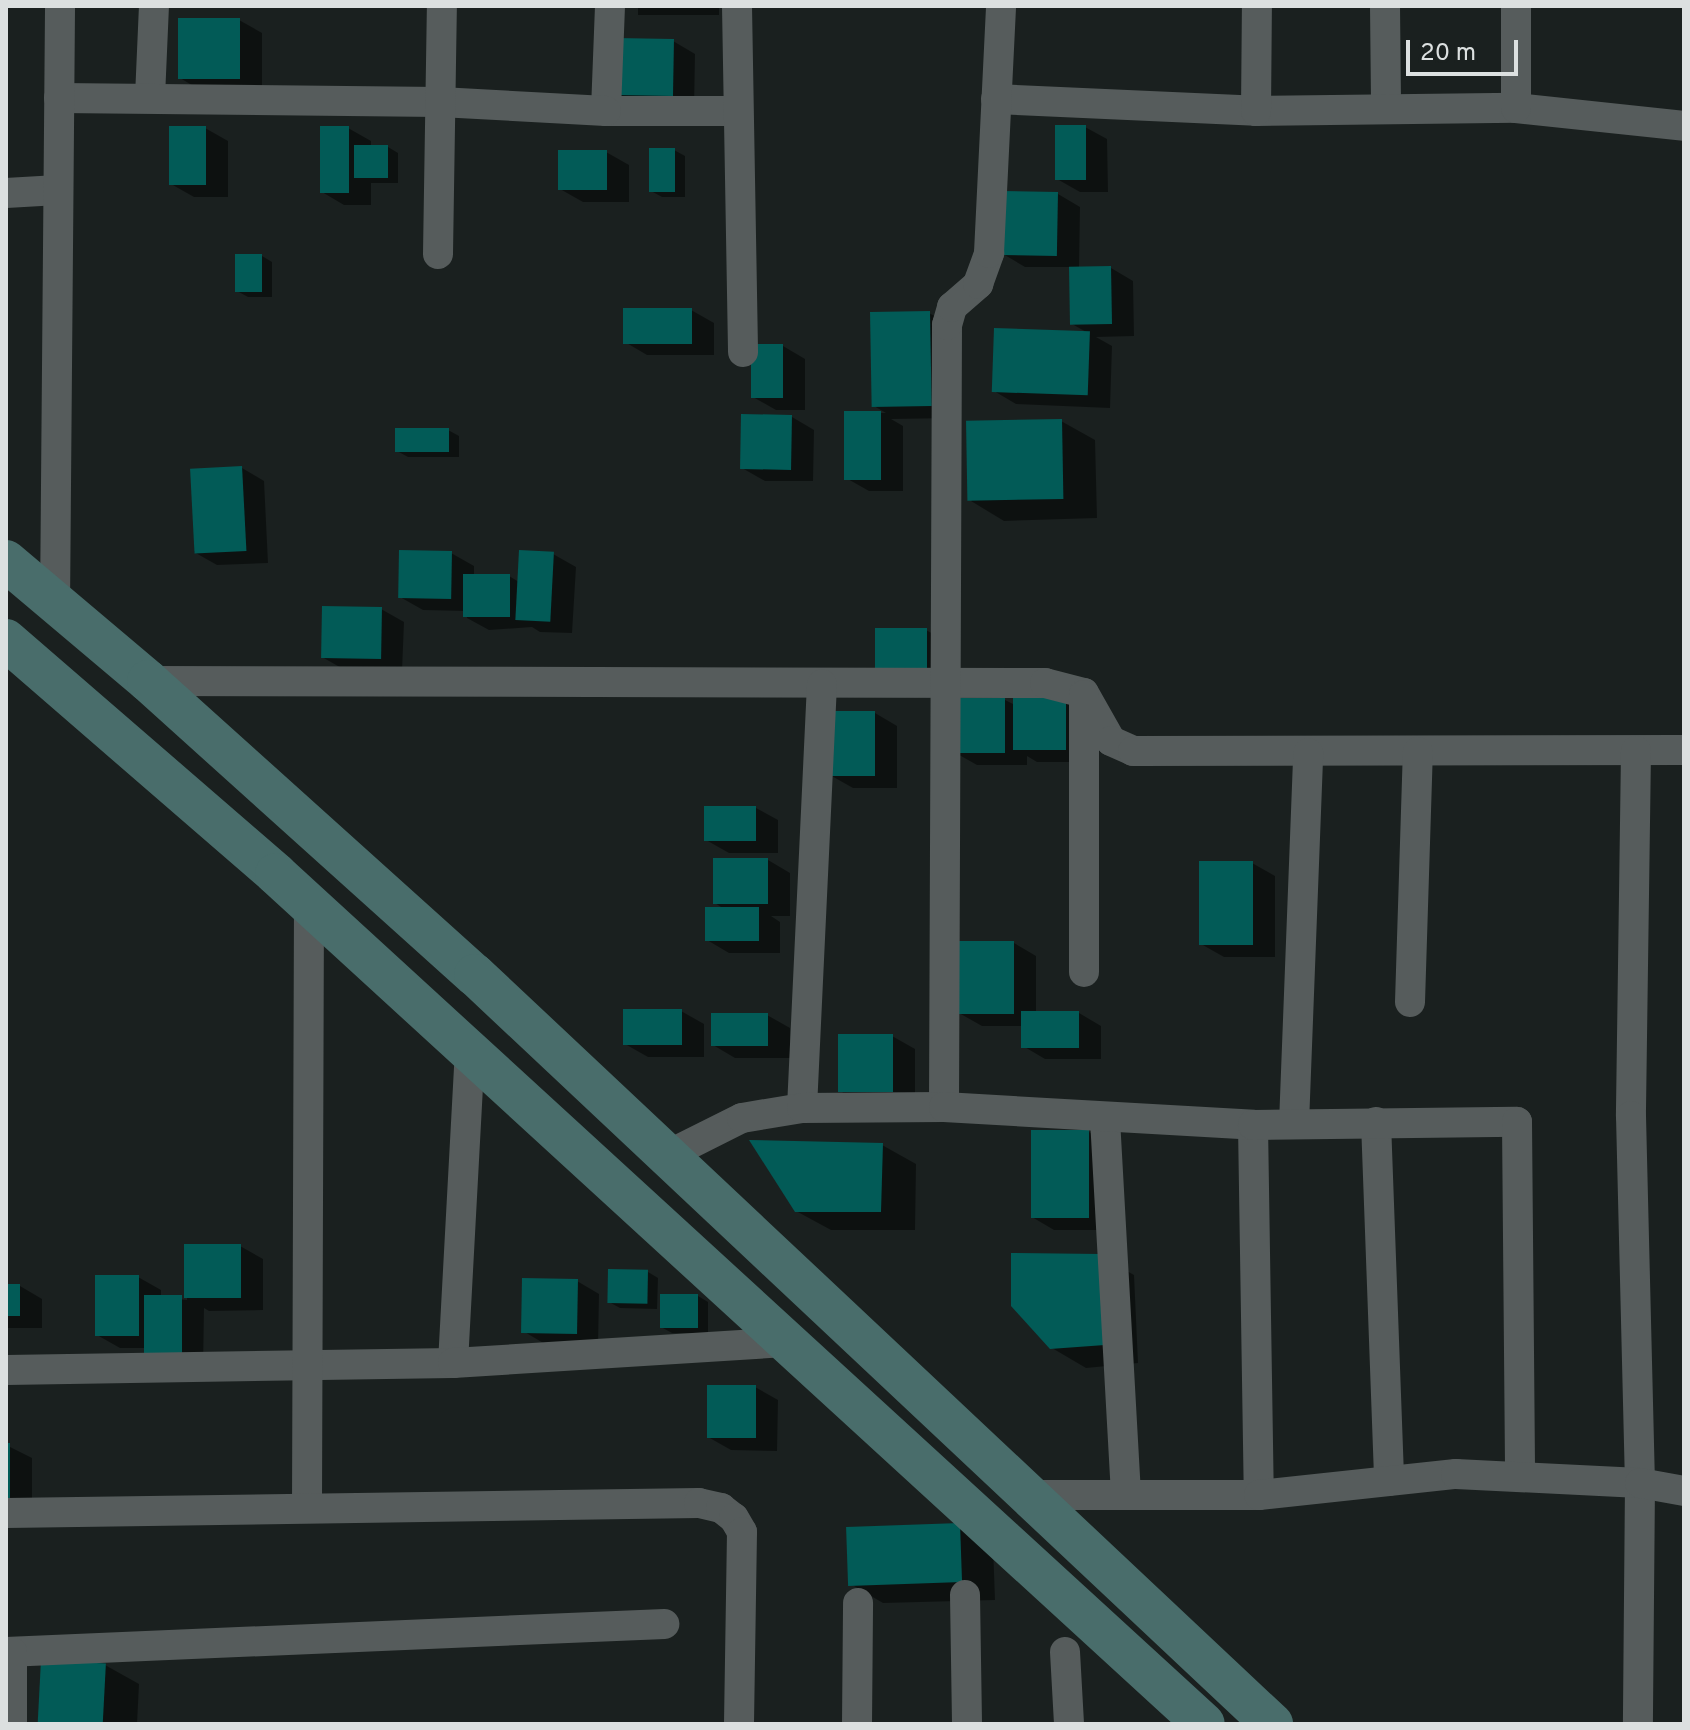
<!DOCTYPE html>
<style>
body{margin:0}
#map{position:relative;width:1690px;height:1730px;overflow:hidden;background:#1a201f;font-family:Overpass,sans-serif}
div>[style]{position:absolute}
.shadow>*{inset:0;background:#0007;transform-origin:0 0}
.building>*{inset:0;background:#025b57;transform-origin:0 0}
.street>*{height:30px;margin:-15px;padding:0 15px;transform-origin:15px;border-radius:15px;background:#565c5c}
.secondary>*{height:42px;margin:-21px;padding:0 21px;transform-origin:21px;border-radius:21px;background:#496d6b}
span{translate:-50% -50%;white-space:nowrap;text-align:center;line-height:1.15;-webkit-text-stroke:7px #1a201f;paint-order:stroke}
.frame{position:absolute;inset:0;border:8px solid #dce0e0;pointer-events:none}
.scale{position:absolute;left:1406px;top:40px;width:112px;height:36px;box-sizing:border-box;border:4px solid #dce0e0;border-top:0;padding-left:10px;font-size:24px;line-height:28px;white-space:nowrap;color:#dce0e0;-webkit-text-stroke:6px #1a201f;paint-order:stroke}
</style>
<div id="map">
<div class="shadow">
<i style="left:638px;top:6px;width:81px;height:9px"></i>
<i style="clip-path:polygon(239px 20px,262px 33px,262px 91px,202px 91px,180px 78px)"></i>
<i style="clip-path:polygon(673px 41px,695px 54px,694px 108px,639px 107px,617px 94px)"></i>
<i style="clip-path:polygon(1085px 127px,1107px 139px,1108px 192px,1080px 192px,1057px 179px)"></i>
<i style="clip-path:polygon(205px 128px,228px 141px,228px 197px,194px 197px,171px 184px)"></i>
<i style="clip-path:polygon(348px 128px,371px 141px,371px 147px,388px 147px,398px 153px,398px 183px,371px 183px,371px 205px,344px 205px,322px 192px)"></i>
<i style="clip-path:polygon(674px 150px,685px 156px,685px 197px,662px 197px,651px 191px)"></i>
<i style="clip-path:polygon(606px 152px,629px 165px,629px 202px,583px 202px,560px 189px)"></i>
<i style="clip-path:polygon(1058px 194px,1080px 207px,1079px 269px,1111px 268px,1133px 281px,1134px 336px,1096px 337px,1112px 346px,1110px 408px,1016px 404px,994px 391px,1088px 333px,1072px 324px,1071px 267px,1025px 267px,1003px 254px)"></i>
<i style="clip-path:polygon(262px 256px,272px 262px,272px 297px,248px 297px,237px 291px)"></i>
<i style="clip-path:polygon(691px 310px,714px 323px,714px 355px,647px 355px,625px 342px)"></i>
<i style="clip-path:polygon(929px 313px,952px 326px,954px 418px,891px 419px,903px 426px,903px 491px,869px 491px,846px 478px,846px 413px,886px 413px,874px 406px)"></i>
<i style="clip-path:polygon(783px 346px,805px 359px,805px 410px,776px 410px,753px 397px)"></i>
<i style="clip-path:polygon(792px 417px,814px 430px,813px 481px,765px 481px,742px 468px)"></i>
<i style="clip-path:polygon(1061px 421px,1095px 440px,1097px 518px,1004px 521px,971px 501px)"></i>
<i style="clip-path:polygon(448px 430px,459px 436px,459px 457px,408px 457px,397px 451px)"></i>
<i style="clip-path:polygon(242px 468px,264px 481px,268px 563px,217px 565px,194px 552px)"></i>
<i style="clip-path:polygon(451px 553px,474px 566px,474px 576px,509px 576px,519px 582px,553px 554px,576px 567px,572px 633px,540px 632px,532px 627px,489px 630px,467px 618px,466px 611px,423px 610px,400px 597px)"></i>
<i style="clip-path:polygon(381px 609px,404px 622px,402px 671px,345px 670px,322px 657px)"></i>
<i style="clip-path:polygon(926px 630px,949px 643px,949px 686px,899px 686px)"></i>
<i style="clip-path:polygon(1066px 696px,1088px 709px,1088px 762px,1037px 762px,1027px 756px,1027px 765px,977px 765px,954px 752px,1005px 700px,1015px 705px)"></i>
<i style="clip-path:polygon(875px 713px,897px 726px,897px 788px,853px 788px,830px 775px)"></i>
<i style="clip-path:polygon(756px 808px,778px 820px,778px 853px,729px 853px,706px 840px)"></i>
<i style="clip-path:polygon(768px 860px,790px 873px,790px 916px,771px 916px,780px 922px,780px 953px,729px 953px,707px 940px,724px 909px,715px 903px)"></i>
<i style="clip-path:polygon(1252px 863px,1275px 876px,1275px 957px,1224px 957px,1201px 944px)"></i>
<i style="clip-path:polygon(1014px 943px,1036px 956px,1036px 1013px,1079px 1013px,1101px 1026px,1101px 1059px,1045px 1059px,1023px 1046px,1023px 1026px,982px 1026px,959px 1013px)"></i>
<i style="clip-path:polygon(681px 1011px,704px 1024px,704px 1057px,648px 1057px,625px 1044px)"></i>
<i style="clip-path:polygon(767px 1015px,790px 1028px,790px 1058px,735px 1058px,713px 1045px)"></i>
<i style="clip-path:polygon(892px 1036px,915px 1049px,915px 1104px,863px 1104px,840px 1091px)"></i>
<i style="clip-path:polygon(1089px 1132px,1111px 1145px,1110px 1230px,1054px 1230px,1032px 1217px)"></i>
<i style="clip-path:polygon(882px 1145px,916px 1164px,915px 1230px,831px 1230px,796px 1211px)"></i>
<i style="clip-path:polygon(240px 1246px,263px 1259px,263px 1310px,209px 1311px,204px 1308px,203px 1369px,146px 1348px,120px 1348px,97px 1335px,138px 1277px,161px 1290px,161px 1297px,187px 1300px,186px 1247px)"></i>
<i style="clip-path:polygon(1100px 1256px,1134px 1275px,1138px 1363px,1086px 1368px,1052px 1348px)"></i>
<i style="clip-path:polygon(648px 1272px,658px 1278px,657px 1309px,620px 1308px,609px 1302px)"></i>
<i style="clip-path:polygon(577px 1281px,599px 1294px,598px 1346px,545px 1344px,523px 1331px)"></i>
<i style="clip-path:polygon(6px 1286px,20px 1286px,42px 1299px,42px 1328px,6px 1328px)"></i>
<i style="clip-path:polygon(698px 1296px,708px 1302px,708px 1333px,672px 1333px,661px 1327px)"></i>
<i style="clip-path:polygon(755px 1387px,778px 1400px,777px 1451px,731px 1450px,708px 1437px)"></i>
<i style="clip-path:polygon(6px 1445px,32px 1458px,32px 1518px,6px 1518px)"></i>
<i style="clip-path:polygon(959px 1525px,993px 1545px,995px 1600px,883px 1603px,849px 1583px)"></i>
<i style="clip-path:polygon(105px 1665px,139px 1684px,137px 1724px,40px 1724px)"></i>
</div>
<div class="building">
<i style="left:178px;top:18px;width:62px;height:61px"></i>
<i style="left:616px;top:38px;width:58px;height:57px;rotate:1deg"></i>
<i style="left:1055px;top:125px;width:31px;height:55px"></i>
<i style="left:169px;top:126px;width:37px;height:59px"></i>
<i style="left:320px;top:126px;width:29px;height:67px"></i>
<i style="left:354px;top:145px;width:34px;height:33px"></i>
<i style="left:649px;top:148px;width:26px;height:44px"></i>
<i style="left:558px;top:150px;width:49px;height:40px"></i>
<i style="left:1002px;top:191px;width:56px;height:64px;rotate:1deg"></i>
<i style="left:235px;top:254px;width:27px;height:38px"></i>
<i style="left:1111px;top:266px;width:58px;height:42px;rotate:89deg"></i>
<i style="left:623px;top:308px;width:69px;height:36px"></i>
<i style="left:930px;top:311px;width:95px;height:60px;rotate:89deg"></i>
<i style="left:994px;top:328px;width:96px;height:64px;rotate:2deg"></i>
<i style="left:751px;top:344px;width:32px;height:54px"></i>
<i style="left:844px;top:411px;width:37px;height:69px"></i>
<i style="left:741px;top:414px;width:51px;height:55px;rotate:1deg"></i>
<i style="left:1062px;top:419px;width:80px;height:96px;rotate:89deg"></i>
<i style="left:395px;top:428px;width:54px;height:24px"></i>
<i style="left:242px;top:466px;width:85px;height:52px;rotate:87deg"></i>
<i style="left:399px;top:550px;width:53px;height:48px;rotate:1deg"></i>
<i style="left:519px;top:550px;width:35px;height:70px;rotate:3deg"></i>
<i style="left:510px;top:574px;width:43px;height:47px;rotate:90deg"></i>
<i style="left:322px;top:606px;width:60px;height:52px;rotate:1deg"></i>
<i style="left:875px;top:628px;width:52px;height:46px"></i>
<i style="left:1013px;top:694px;width:53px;height:56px"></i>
<i style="left:952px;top:698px;width:53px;height:55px"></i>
<i style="left:828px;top:711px;width:47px;height:65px"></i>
<i style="left:704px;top:806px;width:52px;height:35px"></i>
<i style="left:713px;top:858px;width:55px;height:46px"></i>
<i style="left:1199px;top:861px;width:54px;height:84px"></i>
<i style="left:705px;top:907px;width:54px;height:34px"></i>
<i style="left:957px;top:941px;width:57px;height:73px"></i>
<i style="left:623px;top:1009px;width:59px;height:36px"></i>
<i style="left:1021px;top:1011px;width:58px;height:37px"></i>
<i style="left:711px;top:1013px;width:57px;height:33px"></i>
<i style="left:838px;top:1034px;width:55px;height:58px"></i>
<i style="left:1031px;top:1130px;width:58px;height:88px"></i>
<i style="clip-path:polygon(749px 1140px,883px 1143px,881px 1212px,795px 1212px)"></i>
<i style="left:241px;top:1244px;width:54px;height:57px;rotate:90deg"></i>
<i style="clip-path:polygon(1011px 1253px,1101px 1254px,1105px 1345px,1050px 1349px,1011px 1306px)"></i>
<i style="left:608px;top:1269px;width:40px;height:34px;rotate:1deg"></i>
<i style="left:95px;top:1275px;width:44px;height:61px"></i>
<i style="left:522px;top:1278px;width:56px;height:55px;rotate:1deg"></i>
<i style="left:6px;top:1284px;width:14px;height:32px"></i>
<i style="left:660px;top:1294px;width:38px;height:34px"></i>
<i style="left:144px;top:1295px;width:38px;height:61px"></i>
<i style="left:707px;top:1385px;width:49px;height:53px"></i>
<i style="left:6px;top:1443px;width:4px;height:63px"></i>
<i style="left:960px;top:1523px;width:59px;height:114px;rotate:88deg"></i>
<i style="left:41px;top:1660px;width:65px;height:64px;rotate:3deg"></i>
</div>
<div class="street">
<i style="left:610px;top:6px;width:105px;rotate:92.2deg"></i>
<i style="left:606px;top:111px;width:131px"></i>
<i style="left:737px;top:6px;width:346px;rotate:89deg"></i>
<i style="left:1385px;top:6px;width:102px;rotate:89.4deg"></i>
<i style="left:150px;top:97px;width:91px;rotate:-87.5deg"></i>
<i style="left:59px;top:98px;width:381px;rotate:0.6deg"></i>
<i style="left:440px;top:102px;width:166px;rotate:3.1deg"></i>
<i style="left:996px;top:99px;width:260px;rotate:2.6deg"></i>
<i style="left:1256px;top:111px;width:260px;rotate:-0.7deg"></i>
<i style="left:1516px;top:108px;width:169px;rotate:6.1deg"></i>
<i style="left:1516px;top:108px;width:102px;rotate:-90deg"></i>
<i style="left:1256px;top:111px;width:105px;rotate:-89.5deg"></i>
<i style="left:6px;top:193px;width:52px;rotate:-3.3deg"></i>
<i style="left:438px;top:254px;width:248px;rotate:-89.1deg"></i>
<i style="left:55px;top:606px;width:600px;rotate:-89.52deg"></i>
<i style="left:148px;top:681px;width:897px;rotate:0.13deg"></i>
<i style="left:1045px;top:683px;width:40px;rotate:14.4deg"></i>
<i style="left:1084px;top:693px;width:55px;rotate:60.6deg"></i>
<i style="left:1111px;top:741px;width:24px;rotate:24deg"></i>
<i style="left:1133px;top:751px;width:551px;rotate:-0.1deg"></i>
<i style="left:1084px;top:695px;width:277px;rotate:90deg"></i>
<i style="left:1636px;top:751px;width:365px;rotate:90.8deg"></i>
<i style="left:1631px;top:1116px;width:367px;rotate:88.6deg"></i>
<i style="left:1640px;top:1483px;width:241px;rotate:90.5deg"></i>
<i style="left:1410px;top:1002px;width:250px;rotate:-88.2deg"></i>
<i style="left:944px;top:1107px;width:782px;rotate:-89.78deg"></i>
<i style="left:947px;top:325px;width:19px;rotate:-74deg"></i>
<i style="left:952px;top:307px;width:35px;rotate:-41deg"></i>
<i style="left:978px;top:284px;width:33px;rotate:-70deg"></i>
<i style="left:989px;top:253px;width:247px;rotate:-87.2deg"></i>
<i style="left:802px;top:1108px;width:424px;rotate:-87.3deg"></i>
<i style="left:1105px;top:1119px;width:375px;rotate:86.8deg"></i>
<i style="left:1376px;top:1122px;width:359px;rotate:87.9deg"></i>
<i style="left:1294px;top:1124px;width:371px;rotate:-87.8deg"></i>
<i style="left:1253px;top:1125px;width:370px;rotate:89.1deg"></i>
<i style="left:666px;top:1156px;width:85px;rotate:-26.6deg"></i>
<i style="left:742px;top:1118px;width:61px;rotate:-9.5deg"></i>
<i style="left:802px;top:1108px;width:142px;rotate:-0.4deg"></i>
<i style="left:944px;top:1107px;width:310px;rotate:3.3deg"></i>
<i style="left:1253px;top:1125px;width:264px;rotate:-0.7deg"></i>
<i style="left:1517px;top:1122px;width:355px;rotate:89.5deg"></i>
<i style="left:453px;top:1363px;width:310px;rotate:-86.9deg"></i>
<i style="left:6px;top:1370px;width:447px;rotate:-0.9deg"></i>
<i style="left:453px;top:1363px;width:333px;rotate:-3.6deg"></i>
<i style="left:1027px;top:1495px;width:232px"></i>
<i style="left:1259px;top:1495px;width:198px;rotate:-6.1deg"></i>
<i style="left:1456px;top:1474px;width:184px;rotate:2.8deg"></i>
<i style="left:1640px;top:1483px;width:45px;rotate:10.3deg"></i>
<i style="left:307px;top:1506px;width:602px;rotate:-89.81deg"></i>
<i style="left:6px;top:1513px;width:693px;rotate:-0.83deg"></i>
<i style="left:699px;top:1503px;width:23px;rotate:13deg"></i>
<i style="left:721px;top:1508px;width:16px;rotate:38deg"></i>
<i style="left:734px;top:1518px;width:16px;rotate:60deg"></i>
<i style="left:742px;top:1532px;width:192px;rotate:90.9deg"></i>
<i style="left:965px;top:1595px;width:129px;rotate:89.1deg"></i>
<i style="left:6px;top:1652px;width:659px;rotate:-2.44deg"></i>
<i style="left:1065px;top:1652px;width:72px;rotate:86.8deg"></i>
<i style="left:12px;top:1724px;width:72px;rotate:-90deg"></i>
<i style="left:857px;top:1724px;width:121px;rotate:-89.5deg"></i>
</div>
<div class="secondary">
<i style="left:6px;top:561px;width:186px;rotate:40.2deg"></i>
<i style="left:148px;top:681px;width:440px;rotate:42deg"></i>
<i style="left:475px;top:975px;width:1094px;rotate:43.22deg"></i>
<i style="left:6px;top:640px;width:357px;rotate:40.9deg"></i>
<i style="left:276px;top:874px;width:1258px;rotate:42.49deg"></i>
</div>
<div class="frame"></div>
<div class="scale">20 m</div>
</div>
